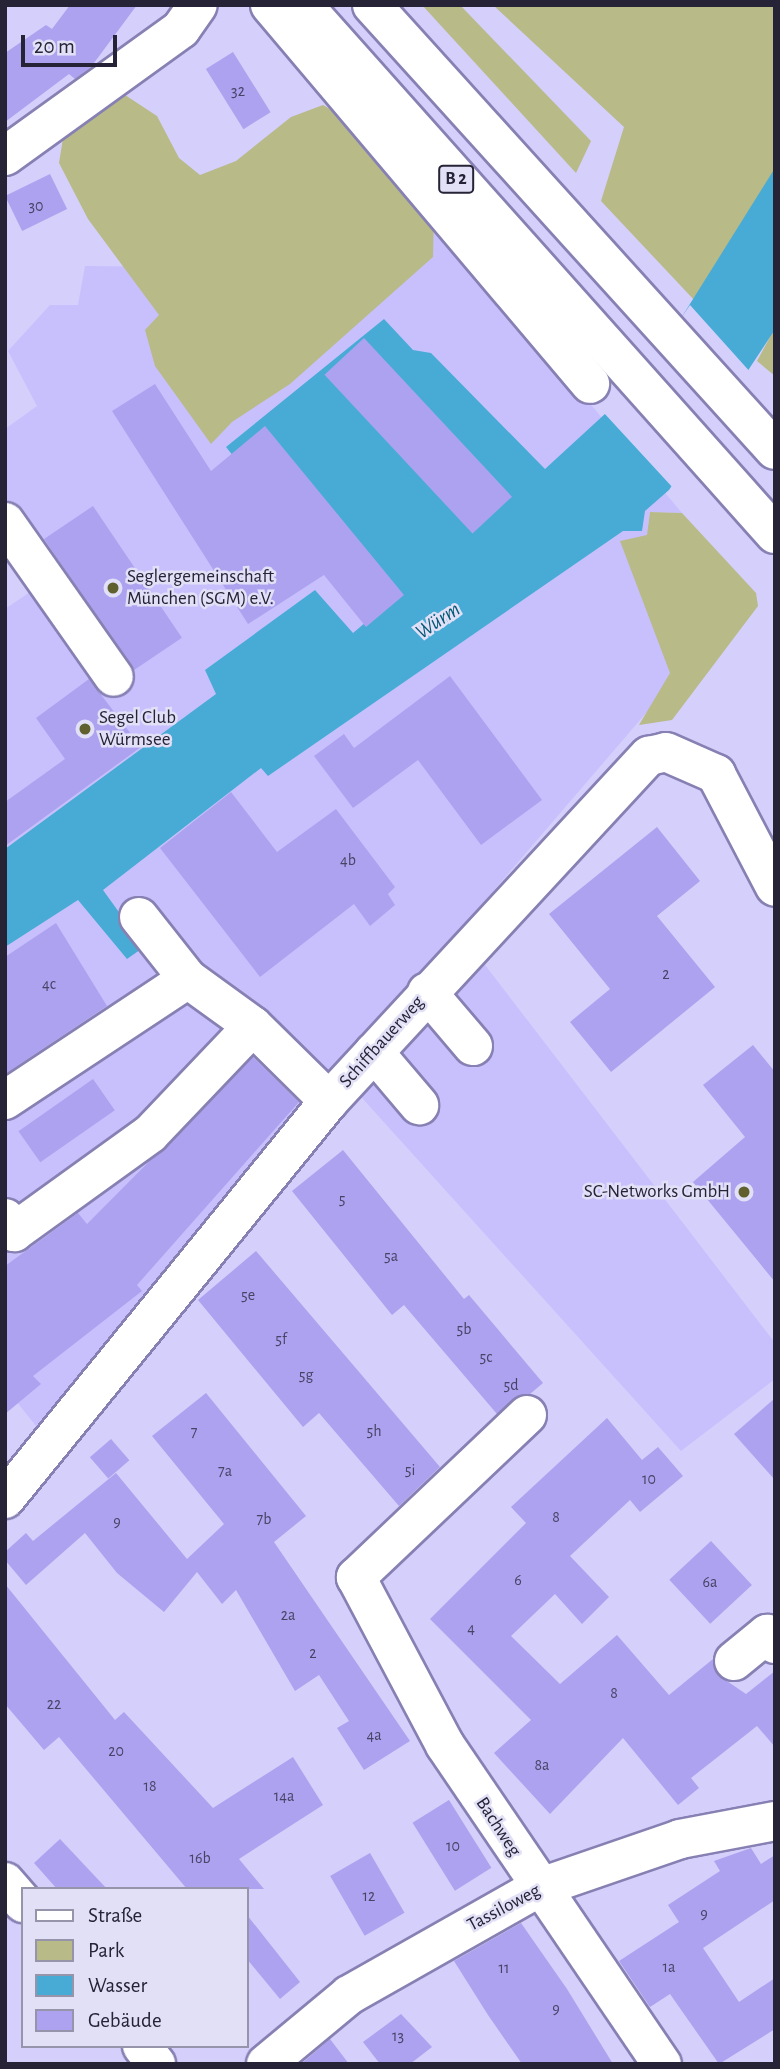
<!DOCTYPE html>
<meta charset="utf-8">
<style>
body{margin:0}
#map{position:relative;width:780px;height:2069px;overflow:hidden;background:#d4cffb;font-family:"Alegreya Sans",sans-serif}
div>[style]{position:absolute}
.built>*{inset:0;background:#c7c0fd}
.green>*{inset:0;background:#b8ba88}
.water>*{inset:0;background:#48abd6}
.pier>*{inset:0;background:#d4cffb}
.building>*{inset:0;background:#ada2f0;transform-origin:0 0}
.roads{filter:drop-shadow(2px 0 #8781b3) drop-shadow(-2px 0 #8781b3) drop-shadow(0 2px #8781b3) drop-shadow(0 -2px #8781b3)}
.minor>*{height:38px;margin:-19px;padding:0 19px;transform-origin:19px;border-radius:19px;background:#fff}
.major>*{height:38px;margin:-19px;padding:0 19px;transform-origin:19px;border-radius:19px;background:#fff}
.dots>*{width:19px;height:19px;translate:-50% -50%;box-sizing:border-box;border:4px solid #e1e0f6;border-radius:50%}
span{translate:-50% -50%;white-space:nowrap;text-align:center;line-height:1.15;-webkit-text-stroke:5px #e1e0f6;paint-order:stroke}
.number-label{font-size:16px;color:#484365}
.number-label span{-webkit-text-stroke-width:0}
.shield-label span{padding:2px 5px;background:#e1e0f6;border:2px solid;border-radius:5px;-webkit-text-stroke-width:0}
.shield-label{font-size:18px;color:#262337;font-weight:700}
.poi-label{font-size:19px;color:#262337}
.left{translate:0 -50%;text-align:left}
.right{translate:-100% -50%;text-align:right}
.street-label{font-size:19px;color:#262337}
.water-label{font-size:21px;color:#045876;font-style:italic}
.frame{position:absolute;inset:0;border:7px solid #262337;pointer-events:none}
.legend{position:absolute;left:21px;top:1887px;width:228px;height:161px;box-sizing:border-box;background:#e1e0f6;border:2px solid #9694aa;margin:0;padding:9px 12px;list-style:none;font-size:21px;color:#262337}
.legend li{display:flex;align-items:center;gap:14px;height:35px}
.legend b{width:35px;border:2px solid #9694aa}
.scale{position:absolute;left:21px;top:35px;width:96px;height:32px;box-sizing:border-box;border:4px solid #262337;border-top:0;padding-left:9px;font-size:21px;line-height:24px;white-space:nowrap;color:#262337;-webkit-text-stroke:5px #e1e0f6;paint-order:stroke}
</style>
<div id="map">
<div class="built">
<i style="clip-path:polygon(338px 104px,682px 513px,650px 512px,647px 536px,621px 541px,666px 653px,670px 673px,664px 692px,459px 931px,775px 1343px,775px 1379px,681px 1451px,335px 1068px,40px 1431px,5px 1387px,5px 609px,49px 579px,5px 515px,5px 429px,37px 406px,8px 351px,50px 305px,78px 305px,85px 266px,188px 267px,209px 220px)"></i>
</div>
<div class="green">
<i style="clip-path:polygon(422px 5px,460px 5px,591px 141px,576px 173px)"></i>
<i style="clip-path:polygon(493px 5px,775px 5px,775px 277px,736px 234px,696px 302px,601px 201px,624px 127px)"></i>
<i style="clip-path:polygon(125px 95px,157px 116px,179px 158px,200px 175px,236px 161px,291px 117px,323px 105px,363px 128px,434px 213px,433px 257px,290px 384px,232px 422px,211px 444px,155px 366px,145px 330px,159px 315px,88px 219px,59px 163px,65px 126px,90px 104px)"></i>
<i style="clip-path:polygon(775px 328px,775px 376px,757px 361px)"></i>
<i style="clip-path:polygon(650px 512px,682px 513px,756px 593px,758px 606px,672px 720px,639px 725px,670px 673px,620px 541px,647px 535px)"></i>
</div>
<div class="water">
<i style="clip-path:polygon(775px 168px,774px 331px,669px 490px,645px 511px,642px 531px,623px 531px,268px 776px,261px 768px,103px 890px,144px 947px,127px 959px,78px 900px,5px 947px,5px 849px,216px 694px,205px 670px,315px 590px,353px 633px,366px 622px,226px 447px,384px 319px,413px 350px,431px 353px,545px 469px,643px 379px)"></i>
</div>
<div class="pier">
<i style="clip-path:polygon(690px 305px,752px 374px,674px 489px,604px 413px,641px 376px)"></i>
</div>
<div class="building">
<i style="clip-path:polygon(70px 5px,137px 5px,91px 67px,75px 79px,69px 74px,5px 122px,5px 53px,46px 25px,52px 29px)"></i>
<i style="left:233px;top:52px;width:71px;height:32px;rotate:58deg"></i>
<i style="left:50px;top:174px;width:39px;height:50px;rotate:64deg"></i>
<i style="left:364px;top:338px;width:217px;height:54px;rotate:47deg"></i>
<i style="clip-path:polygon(155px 384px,211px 471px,265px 426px,404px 595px,366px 627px,324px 575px,248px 624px,112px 411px)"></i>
<i style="left:93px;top:506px;width:159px;height:59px;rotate:56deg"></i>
<i style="clip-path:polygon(450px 676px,542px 800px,481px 845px,418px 760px,353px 808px,314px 756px,344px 734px,354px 748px)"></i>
<i style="clip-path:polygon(89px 679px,141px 747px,5px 846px,5px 802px,65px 759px,36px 718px)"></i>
<i style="clip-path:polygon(231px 792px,277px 852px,336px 809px,395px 887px,388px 894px,395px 905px,370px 926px,354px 904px,260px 977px,160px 848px)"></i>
<i style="clip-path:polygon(657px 827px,700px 881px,657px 916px,715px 987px,611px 1072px,570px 1022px,610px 989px,549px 914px)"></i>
<i style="clip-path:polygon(56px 923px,107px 1006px,5px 1074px,5px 957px)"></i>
<i style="clip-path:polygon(753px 1045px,775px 1072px,775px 1282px,693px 1182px,745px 1137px,703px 1085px)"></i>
<i style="clip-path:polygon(253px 1057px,299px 1102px,137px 1285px,142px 1291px,33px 1376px,41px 1384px,5px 1414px,5px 1266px,78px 1213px,87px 1224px)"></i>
<i style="left:93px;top:1079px;width:38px;height:91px;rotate:55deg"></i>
<i style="clip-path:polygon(343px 1150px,464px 1299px,469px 1295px,543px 1383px,530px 1394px,497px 1414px,404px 1305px,392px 1315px,292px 1191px)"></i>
<i style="clip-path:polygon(256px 1251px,440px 1467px,399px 1506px,319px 1413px,303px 1427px,198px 1300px)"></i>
<i style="clip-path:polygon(206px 1393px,306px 1516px,274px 1542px,410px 1741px,364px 1770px,337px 1728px,349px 1721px,319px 1675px,295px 1691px,236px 1590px,222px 1604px,197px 1572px,164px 1612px,117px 1573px,85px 1533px,26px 1585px,5px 1560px,5px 1552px,26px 1533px,33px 1541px,116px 1473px,187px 1559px,224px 1524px,152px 1436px)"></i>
<i style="clip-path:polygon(775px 1398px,775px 1480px,734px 1434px)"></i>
<i style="clip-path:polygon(607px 1418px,642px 1460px,658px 1447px,683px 1476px,640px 1512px,630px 1500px,570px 1556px,609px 1597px,582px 1624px,555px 1594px,511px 1636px,560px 1684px,617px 1635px,669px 1695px,713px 1659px,718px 1675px,746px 1694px,775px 1671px,775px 1747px,757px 1726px,691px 1778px,699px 1788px,678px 1805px,623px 1738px,550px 1814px,494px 1753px,531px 1720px,430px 1619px,526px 1523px,511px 1507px)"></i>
<i style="left:111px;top:1439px;width:28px;height:28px;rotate:49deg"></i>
<i style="left:711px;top:1541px;width:60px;height:57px;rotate:47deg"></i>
<i style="clip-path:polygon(5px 1584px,115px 1720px,124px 1712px,213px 1808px,293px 1757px,323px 1805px,239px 1859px,264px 1889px,187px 1889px,59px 1737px,44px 1750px,5px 1704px)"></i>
<i style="left:449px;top:1800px;width:80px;height:43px;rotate:58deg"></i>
<i style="clip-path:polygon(60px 1839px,107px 1889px,57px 1889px,34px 1863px)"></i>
<i style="clip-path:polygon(751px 1848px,761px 1864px,775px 1855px,775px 1900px,703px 1948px,739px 2002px,775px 1978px,775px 2029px,719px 2064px,670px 1994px,650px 2007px,619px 1961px,679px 1922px,668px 1905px,720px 1871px,714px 1861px)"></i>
<i style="left:370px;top:1853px;width:69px;height:46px;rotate:60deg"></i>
<i style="clip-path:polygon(247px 1915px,300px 1982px,280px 1999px,247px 1959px)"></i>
<i style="clip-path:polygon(521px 1923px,567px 1989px,613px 2064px,522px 2064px,488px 2015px,454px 1961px)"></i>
<i style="clip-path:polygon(401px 2014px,432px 2047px,410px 2064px,380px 2064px,363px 2042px)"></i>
<i style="clip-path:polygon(330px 2039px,349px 2064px,301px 2064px)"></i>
</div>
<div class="roads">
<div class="minor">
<i style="left:270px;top:5px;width:496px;rotate:49.8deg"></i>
<i style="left:5px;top:156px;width:217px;rotate:-35.8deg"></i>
<i style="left:181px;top:29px;width:29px;rotate:-55deg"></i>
<i style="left:5px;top:522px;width:189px;rotate:54.9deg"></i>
<i style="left:139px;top:917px;width:79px;rotate:51.7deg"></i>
<i style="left:427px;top:992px;width:71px;rotate:49.6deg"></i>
<i style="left:374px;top:1052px;width:70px;rotate:49.7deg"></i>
<i style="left:5px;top:1100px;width:219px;rotate:-33.5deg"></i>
<i style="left:188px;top:979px;width:80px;rotate:35.9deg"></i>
<i style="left:5px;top:1218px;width:17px;rotate:57deg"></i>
<i style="left:14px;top:1232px;width:168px;rotate:-35.8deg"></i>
<i style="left:150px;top:1134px;width:149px;rotate:-46.4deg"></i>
<i style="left:253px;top:1026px;width:107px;rotate:44.6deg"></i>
<i style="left:527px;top:1415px;width:236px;rotate:136.5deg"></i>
<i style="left:356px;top:1577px;width:190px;rotate:62.1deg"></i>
<i style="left:445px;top:1745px;width:386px;rotate:55.8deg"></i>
<i style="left:5px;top:1499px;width:513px;rotate:-50.85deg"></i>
<i style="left:329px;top:1101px;width:471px;rotate:-47.2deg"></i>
<i style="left:649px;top:756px;width:17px;rotate:-13deg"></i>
<i style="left:666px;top:752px;width:55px;rotate:23.7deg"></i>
<i style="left:716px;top:774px;width:127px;rotate:62.4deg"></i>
<i style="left:734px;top:1661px;width:43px;rotate:-39.3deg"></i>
<i style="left:767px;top:1634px;width:13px;rotate:51deg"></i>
<i style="left:5px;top:1882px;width:28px;rotate:49deg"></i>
<i style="left:142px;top:2046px;width:23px;rotate:52deg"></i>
<i style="left:266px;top:2064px;width:108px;rotate:-39.7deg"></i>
<i style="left:349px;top:1995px;width:217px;rotate:-29.5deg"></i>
<i style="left:538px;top:1888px;width:150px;rotate:-19deg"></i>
<i style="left:680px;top:1839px;width:97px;rotate:-10.7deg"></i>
</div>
<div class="major">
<i style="left:303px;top:5px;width:709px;rotate:48.26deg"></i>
<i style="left:372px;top:5px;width:600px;rotate:47.84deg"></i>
</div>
</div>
<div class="dots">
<i style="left:113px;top:588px;background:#5f602d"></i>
<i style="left:85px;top:729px;background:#5f602d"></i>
<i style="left:744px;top:1192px;background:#5f602d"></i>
</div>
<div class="number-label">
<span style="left:238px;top:91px">32</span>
<span style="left:36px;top:206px">30</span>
<span style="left:348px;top:860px">4b</span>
<span style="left:666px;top:974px">2</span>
<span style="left:49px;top:984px">4c</span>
<span style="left:342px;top:1199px">5</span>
<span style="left:391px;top:1256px">5a</span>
<span style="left:248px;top:1295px">5e</span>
<span style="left:464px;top:1329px">5b</span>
<span style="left:281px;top:1339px">5f</span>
<span style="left:486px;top:1357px">5c</span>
<span style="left:306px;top:1375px">5g</span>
<span style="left:511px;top:1385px">5d</span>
<span style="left:374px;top:1431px">5h</span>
<span style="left:194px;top:1432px">7</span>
<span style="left:410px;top:1470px">5i</span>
<span style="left:225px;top:1471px">7a</span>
<span style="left:649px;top:1479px">10</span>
<span style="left:556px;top:1517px">8</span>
<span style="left:264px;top:1519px">7b</span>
<span style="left:117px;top:1522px">9</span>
<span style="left:518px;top:1580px">6</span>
<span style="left:710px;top:1582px">6a</span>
<span style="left:288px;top:1615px">2a</span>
<span style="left:471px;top:1628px">4</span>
<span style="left:313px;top:1653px">2</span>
<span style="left:614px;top:1693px">8</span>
<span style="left:54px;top:1704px">22</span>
<span style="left:374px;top:1735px">4a</span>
<span style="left:116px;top:1751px">20</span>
<span style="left:542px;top:1765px">8a</span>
<span style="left:150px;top:1786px">18</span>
<span style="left:284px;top:1796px">14a</span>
<span style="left:453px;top:1846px">10</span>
<span style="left:200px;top:1858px">16b</span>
<span style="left:369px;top:1896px">12</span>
<span style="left:704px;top:1914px">9</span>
<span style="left:669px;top:1967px">1a</span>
<span style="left:504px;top:1968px">11</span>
<span style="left:556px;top:2009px">9</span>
<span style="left:398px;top:2036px">13</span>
</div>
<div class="shield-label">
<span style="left:456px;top:179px">B 2</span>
</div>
<div class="poi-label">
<span class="left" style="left:127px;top:588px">Seglergemeinschaft<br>München (SGM) e.V.</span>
<span class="left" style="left:99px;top:729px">Segel Club<br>Würmsee</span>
<span class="right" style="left:730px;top:1192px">SC-Networks GmbH</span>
</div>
<div class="street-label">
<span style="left:382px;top:1042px;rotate:-48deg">Schiffbauerweg</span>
<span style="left:498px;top:1827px;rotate:57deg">Bachweg</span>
<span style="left:504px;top:1908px;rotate:-28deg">Tassiloweg</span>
</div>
<div class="water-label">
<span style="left:438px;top:621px;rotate:-34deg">Würm</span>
</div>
<div class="frame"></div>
<ul class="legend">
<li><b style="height:9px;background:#fff"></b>Straße</li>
<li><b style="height:19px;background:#b8ba88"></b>Park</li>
<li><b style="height:19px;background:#48abd6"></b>Wasser</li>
<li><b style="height:19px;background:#ada2f0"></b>Gebäude</li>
</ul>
<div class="scale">20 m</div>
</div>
